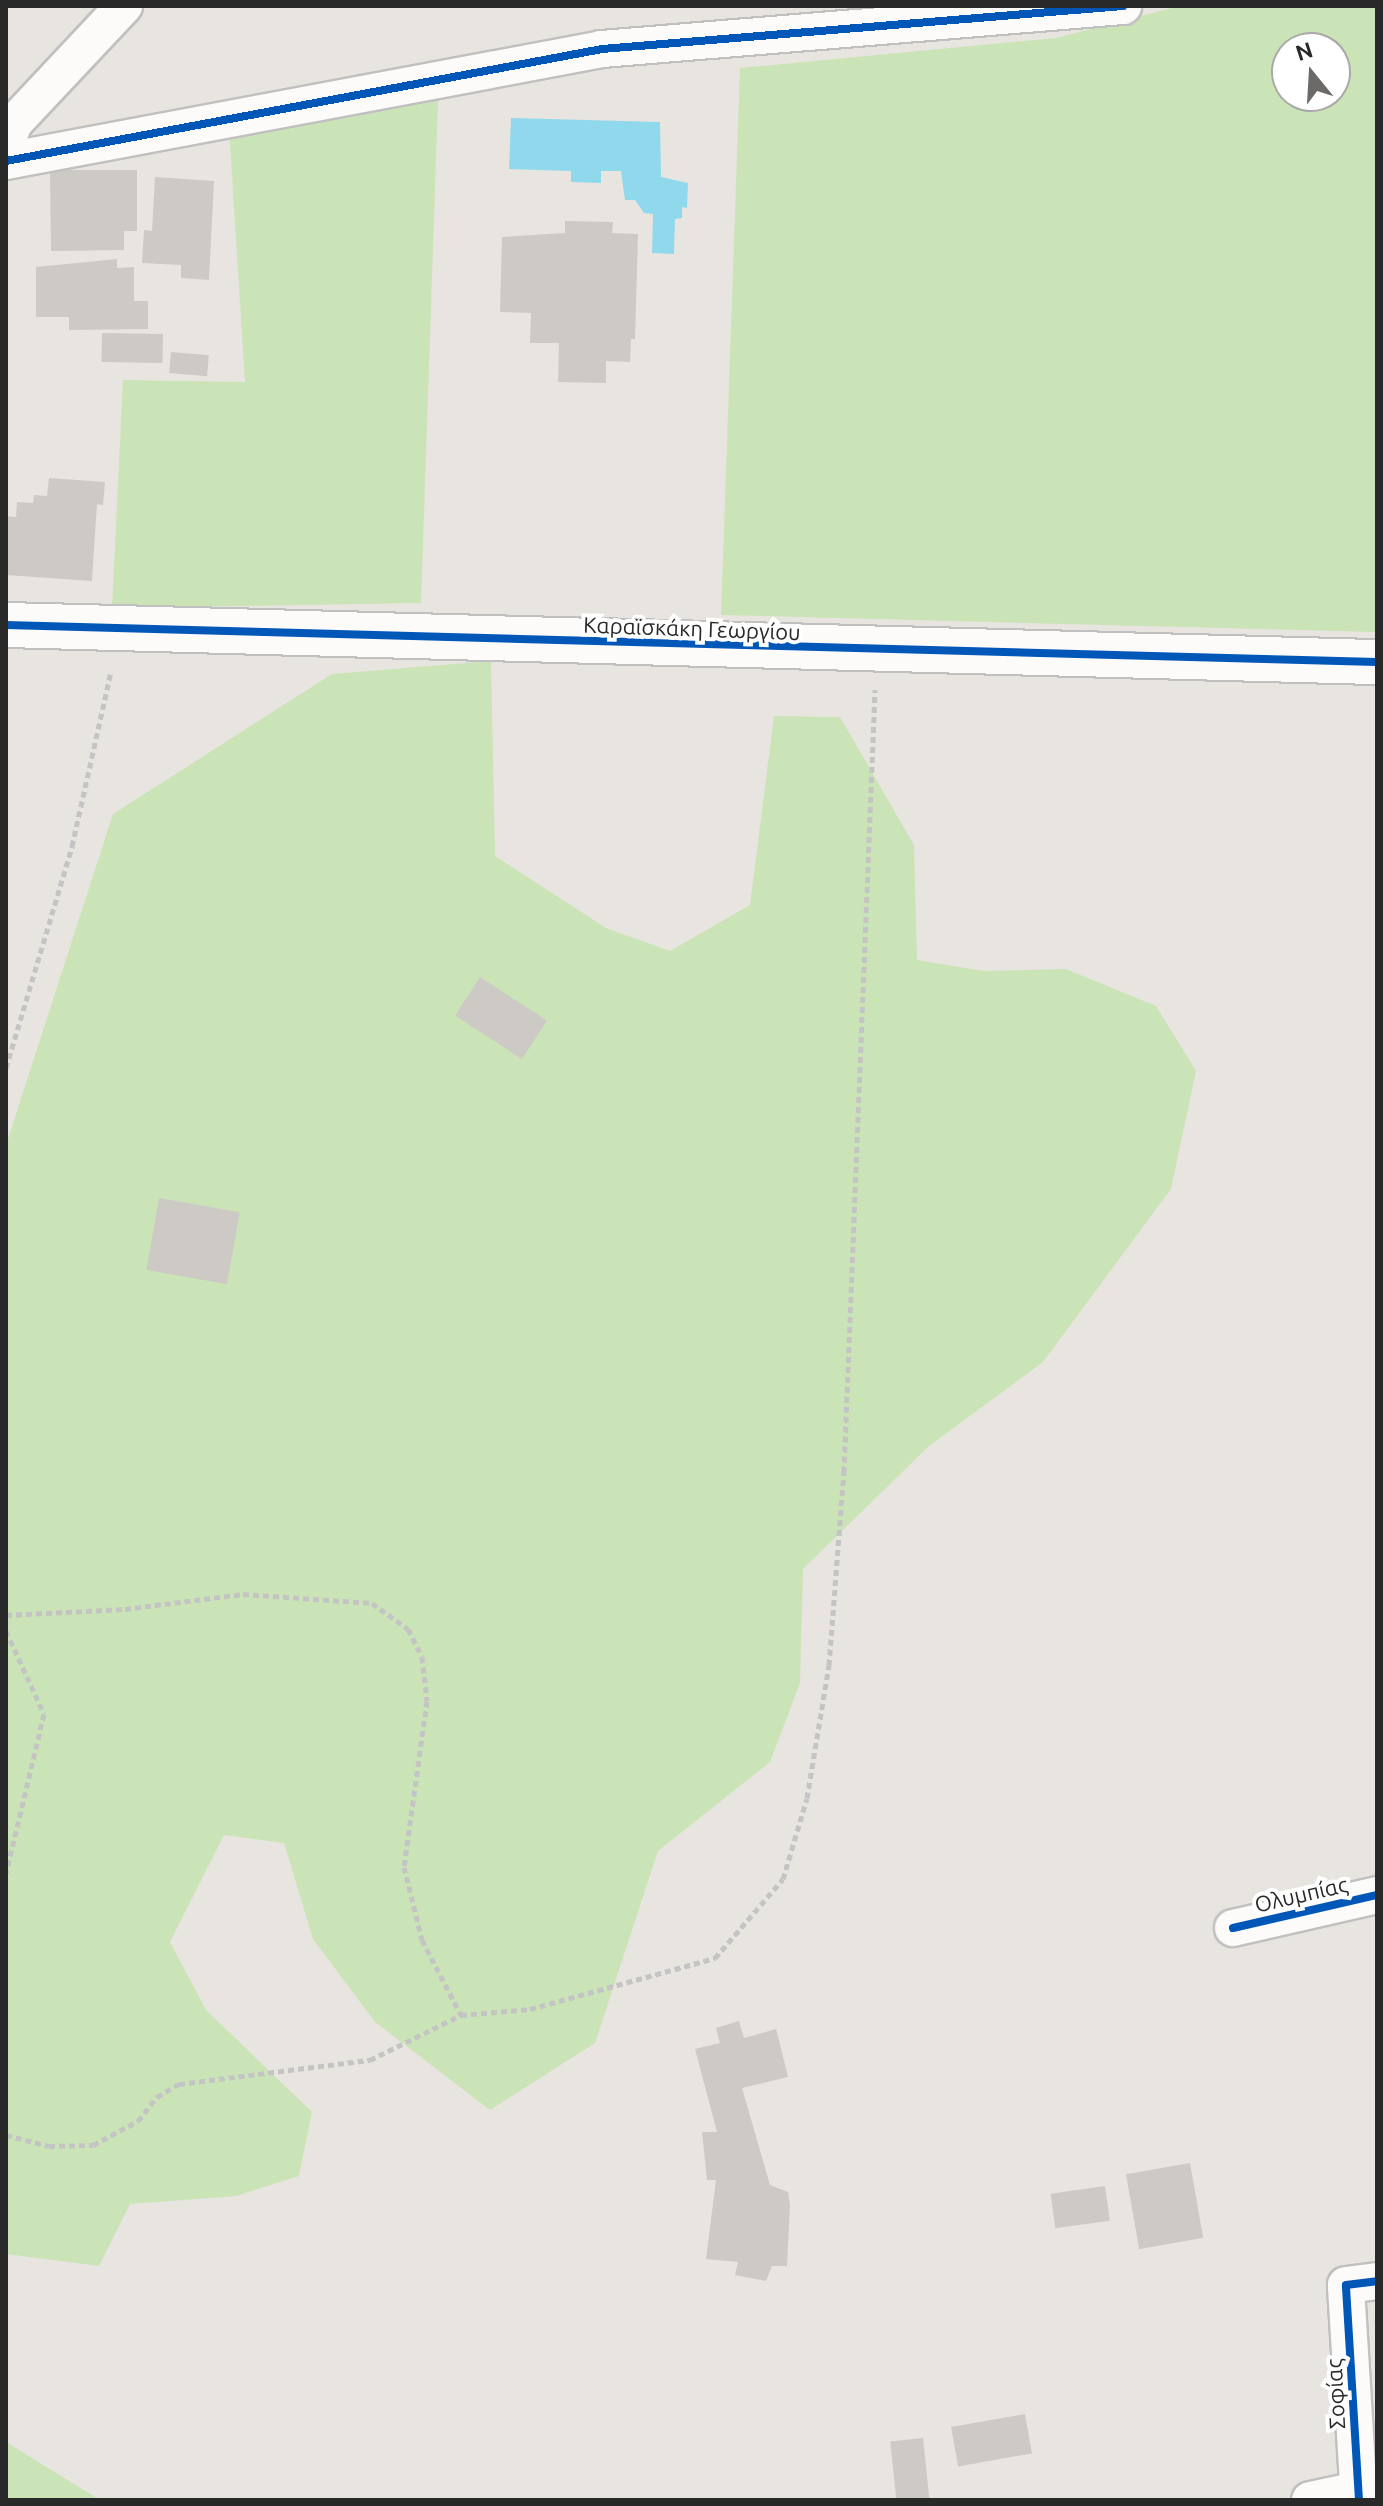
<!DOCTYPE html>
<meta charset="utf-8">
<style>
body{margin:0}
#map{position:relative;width:1383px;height:2506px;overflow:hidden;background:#e8e4df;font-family:Ubuntu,sans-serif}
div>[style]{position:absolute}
.green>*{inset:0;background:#cbe4b7}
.water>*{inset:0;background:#90d8ec}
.building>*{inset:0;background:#cdcac6;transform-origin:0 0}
.path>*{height:5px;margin-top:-2.5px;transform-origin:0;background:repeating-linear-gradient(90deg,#c4c4c4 0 6px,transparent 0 10px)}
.roads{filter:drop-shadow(2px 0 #c1c0c1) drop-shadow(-2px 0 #c1c0c1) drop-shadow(0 2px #c1c0c1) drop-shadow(0 -2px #c1c0c1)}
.minor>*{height:36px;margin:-18px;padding:0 18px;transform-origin:18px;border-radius:18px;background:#fcfbfa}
.tertiary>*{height:44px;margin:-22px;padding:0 22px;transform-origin:22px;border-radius:22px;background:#fcfbfa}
.cycleway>*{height:8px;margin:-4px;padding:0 4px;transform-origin:4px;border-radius:4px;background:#0057b8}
span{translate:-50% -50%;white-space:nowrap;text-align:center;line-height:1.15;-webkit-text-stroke:8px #fff;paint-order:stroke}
.street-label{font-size:22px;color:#292929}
.frame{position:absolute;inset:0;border:8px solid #292929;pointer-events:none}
.north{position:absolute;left:1271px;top:32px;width:80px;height:80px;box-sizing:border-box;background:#fff;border:2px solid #a9a9a9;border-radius:50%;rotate:342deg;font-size:22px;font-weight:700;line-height:32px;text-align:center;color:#292929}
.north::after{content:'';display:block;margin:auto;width:28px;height:36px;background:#6c6a69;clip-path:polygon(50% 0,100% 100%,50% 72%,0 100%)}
</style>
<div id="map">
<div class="green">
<i style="clip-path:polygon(evenodd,1180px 6px,1377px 6px,1377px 632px,721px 615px,740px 68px,1056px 38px,1180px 6px,1287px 48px,1335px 48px,1335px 96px,1287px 96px,1287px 48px)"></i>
<i style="clip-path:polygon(438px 100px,421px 603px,112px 608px,123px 380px,245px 382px,229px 128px)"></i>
<i style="clip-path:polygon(491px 661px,495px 856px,606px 928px,670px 951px,750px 905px,774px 716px,840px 717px,914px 845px,917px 960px,984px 971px,1066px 969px,1156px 1006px,1196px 1071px,1171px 1189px,1043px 1362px,929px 1446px,803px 1569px,800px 1683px,770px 1762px,658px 1851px,595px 2043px,490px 2110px,375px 2022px,313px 1939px,284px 1843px,224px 1835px,170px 1942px,206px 2010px,312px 2112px,299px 2176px,236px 2196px,130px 2204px,99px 2266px,6px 2254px,6px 1145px,113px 814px,332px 674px)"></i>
<i style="clip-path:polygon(6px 2442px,100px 2500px,6px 2500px)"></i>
</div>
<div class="water">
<i style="clip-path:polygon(511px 118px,660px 122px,661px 177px,688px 183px,687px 208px,682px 207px,682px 218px,675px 219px,674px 254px,652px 253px,653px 214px,644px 213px,635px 200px,625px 200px,621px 171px,601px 171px,601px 183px,571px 182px,571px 171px,509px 169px)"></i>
</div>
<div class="building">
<i style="clip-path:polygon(50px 170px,137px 170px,137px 231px,124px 231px,124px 250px,51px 251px)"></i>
<i style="clip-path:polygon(155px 177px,214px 181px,209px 280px,181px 278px,181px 265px,142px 263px,144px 230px,152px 231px)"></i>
<i style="clip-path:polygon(565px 221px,613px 222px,612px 233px,638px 234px,635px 339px,631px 339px,630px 362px,606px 361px,606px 383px,558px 382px,559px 343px,530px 343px,531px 313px,500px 312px,502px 237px,565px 233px)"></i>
<i style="clip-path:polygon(117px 259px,117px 268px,134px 267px,134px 301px,148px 301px,148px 329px,69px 330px,69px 317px,36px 317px,36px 267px)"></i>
<i style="left:102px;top:333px;width:61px;height:29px;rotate:1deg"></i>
<i style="left:171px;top:352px;width:38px;height:21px;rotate:5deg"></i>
<i style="clip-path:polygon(49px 478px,105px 482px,103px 505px,97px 504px,92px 581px,6px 575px,6px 516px,16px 517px,17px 502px,33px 503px,34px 495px,47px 496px)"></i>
<i style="left:480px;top:977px;width:80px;height:46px;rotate:33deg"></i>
<i style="left:159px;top:1198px;width:82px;height:73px;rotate:10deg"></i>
<i style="clip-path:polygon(739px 2021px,744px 2038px,776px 2029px,788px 2077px,742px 2088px,770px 2185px,788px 2192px,790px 2205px,787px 2266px,772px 2266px,766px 2281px,735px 2275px,738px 2262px,706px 2259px,716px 2180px,707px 2180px,702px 2132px,717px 2132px,695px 2049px,720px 2043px,716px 2028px)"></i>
<i style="left:1190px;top:2163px;width:76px;height:65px;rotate:80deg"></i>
<i style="left:1105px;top:2186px;width:35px;height:55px;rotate:82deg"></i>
<i style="left:1025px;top:2414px;width:40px;height:75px;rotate:80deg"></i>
<i style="left:923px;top:2438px;width:62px;height:33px;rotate:84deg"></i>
</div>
<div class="path">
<i style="left:6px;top:1068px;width:232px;rotate:-73.4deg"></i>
<i style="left:72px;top:846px;width:179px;rotate:-77.4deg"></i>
<i style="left:6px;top:1615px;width:119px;rotate:-2.9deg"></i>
<i style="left:125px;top:1609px;width:119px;rotate:-7.2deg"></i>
<i style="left:243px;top:1594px;width:129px;rotate:4deg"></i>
<i style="left:372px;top:1603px;width:44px;rotate:35.8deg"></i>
<i style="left:408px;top:1629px;width:31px;rotate:63deg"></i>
<i style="left:422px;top:1657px;width:44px;rotate:83.5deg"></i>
<i style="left:427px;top:1701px;width:168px;rotate:97.9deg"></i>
<i style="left:404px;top:1867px;width:75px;rotate:76.1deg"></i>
<i style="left:422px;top:1940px;width:85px;rotate:62.5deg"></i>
<i style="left:6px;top:1631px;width:91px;rotate:65.4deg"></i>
<i style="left:44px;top:1714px;width:163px;rotate:103.4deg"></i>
<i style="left:6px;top:2135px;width:44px;rotate:14.3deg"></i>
<i style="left:49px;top:2146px;width:44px;rotate:-1.3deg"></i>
<i style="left:93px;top:2145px;width:51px;rotate:-28.1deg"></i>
<i style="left:138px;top:2121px;width:31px;rotate:-52deg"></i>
<i style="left:157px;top:2097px;width:26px;rotate:-31deg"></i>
<i style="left:179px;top:2084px;width:193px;rotate:-7.2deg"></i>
<i style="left:370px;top:2060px;width:102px;rotate:-26.3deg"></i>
<i style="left:461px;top:2015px;width:69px;rotate:-5deg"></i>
<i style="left:530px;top:2009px;width:192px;rotate:-15.4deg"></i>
<i style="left:715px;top:1958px;width:104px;rotate:-49.3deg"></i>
<i style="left:783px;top:1879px;width:84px;rotate:-73.5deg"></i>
<i style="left:807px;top:1798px;width:135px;rotate:-80.6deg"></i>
<i style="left:829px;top:1665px;width:194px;rotate:-85.6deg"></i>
<i style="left:844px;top:1472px;width:783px;rotate:-87.73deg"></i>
</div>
<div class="roads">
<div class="minor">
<i style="left:6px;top:143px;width:22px;rotate:-68deg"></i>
<i style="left:14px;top:123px;width:161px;rotate:-46.8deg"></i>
<i style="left:6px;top:161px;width:606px;rotate:-10.64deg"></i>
<i style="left:602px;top:49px;width:523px;rotate:-4.72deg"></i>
<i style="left:1233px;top:1928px;width:148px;rotate:-12.9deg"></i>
<i style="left:1310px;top:2500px;width:49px;rotate:-11.8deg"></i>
<i style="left:1359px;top:2500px;width:215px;rotate:-93.5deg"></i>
<i style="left:1346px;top:2285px;width:31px;rotate:-7deg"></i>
</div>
<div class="tertiary">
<i style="left:6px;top:625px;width:1371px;rotate:1.55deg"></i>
</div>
</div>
<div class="cycleway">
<i style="left:6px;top:161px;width:606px;rotate:-10.64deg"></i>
<i style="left:602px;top:49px;width:523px;rotate:-4.72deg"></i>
<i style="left:6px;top:625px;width:1371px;rotate:1.55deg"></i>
<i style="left:1233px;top:1928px;width:148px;rotate:-12.9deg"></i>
<i style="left:1359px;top:2500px;width:215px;rotate:-93.5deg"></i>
<i style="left:1346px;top:2285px;width:31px;rotate:-7deg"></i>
</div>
<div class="street-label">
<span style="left:692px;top:628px;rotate:2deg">Καραϊσκάκη Γεωργίου</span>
<span style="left:1301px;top:1894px;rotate:-13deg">Ολυμπίας</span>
<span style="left:1335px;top:2394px;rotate:-93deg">Σοφίας</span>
</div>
<div class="frame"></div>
<div class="north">N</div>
</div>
